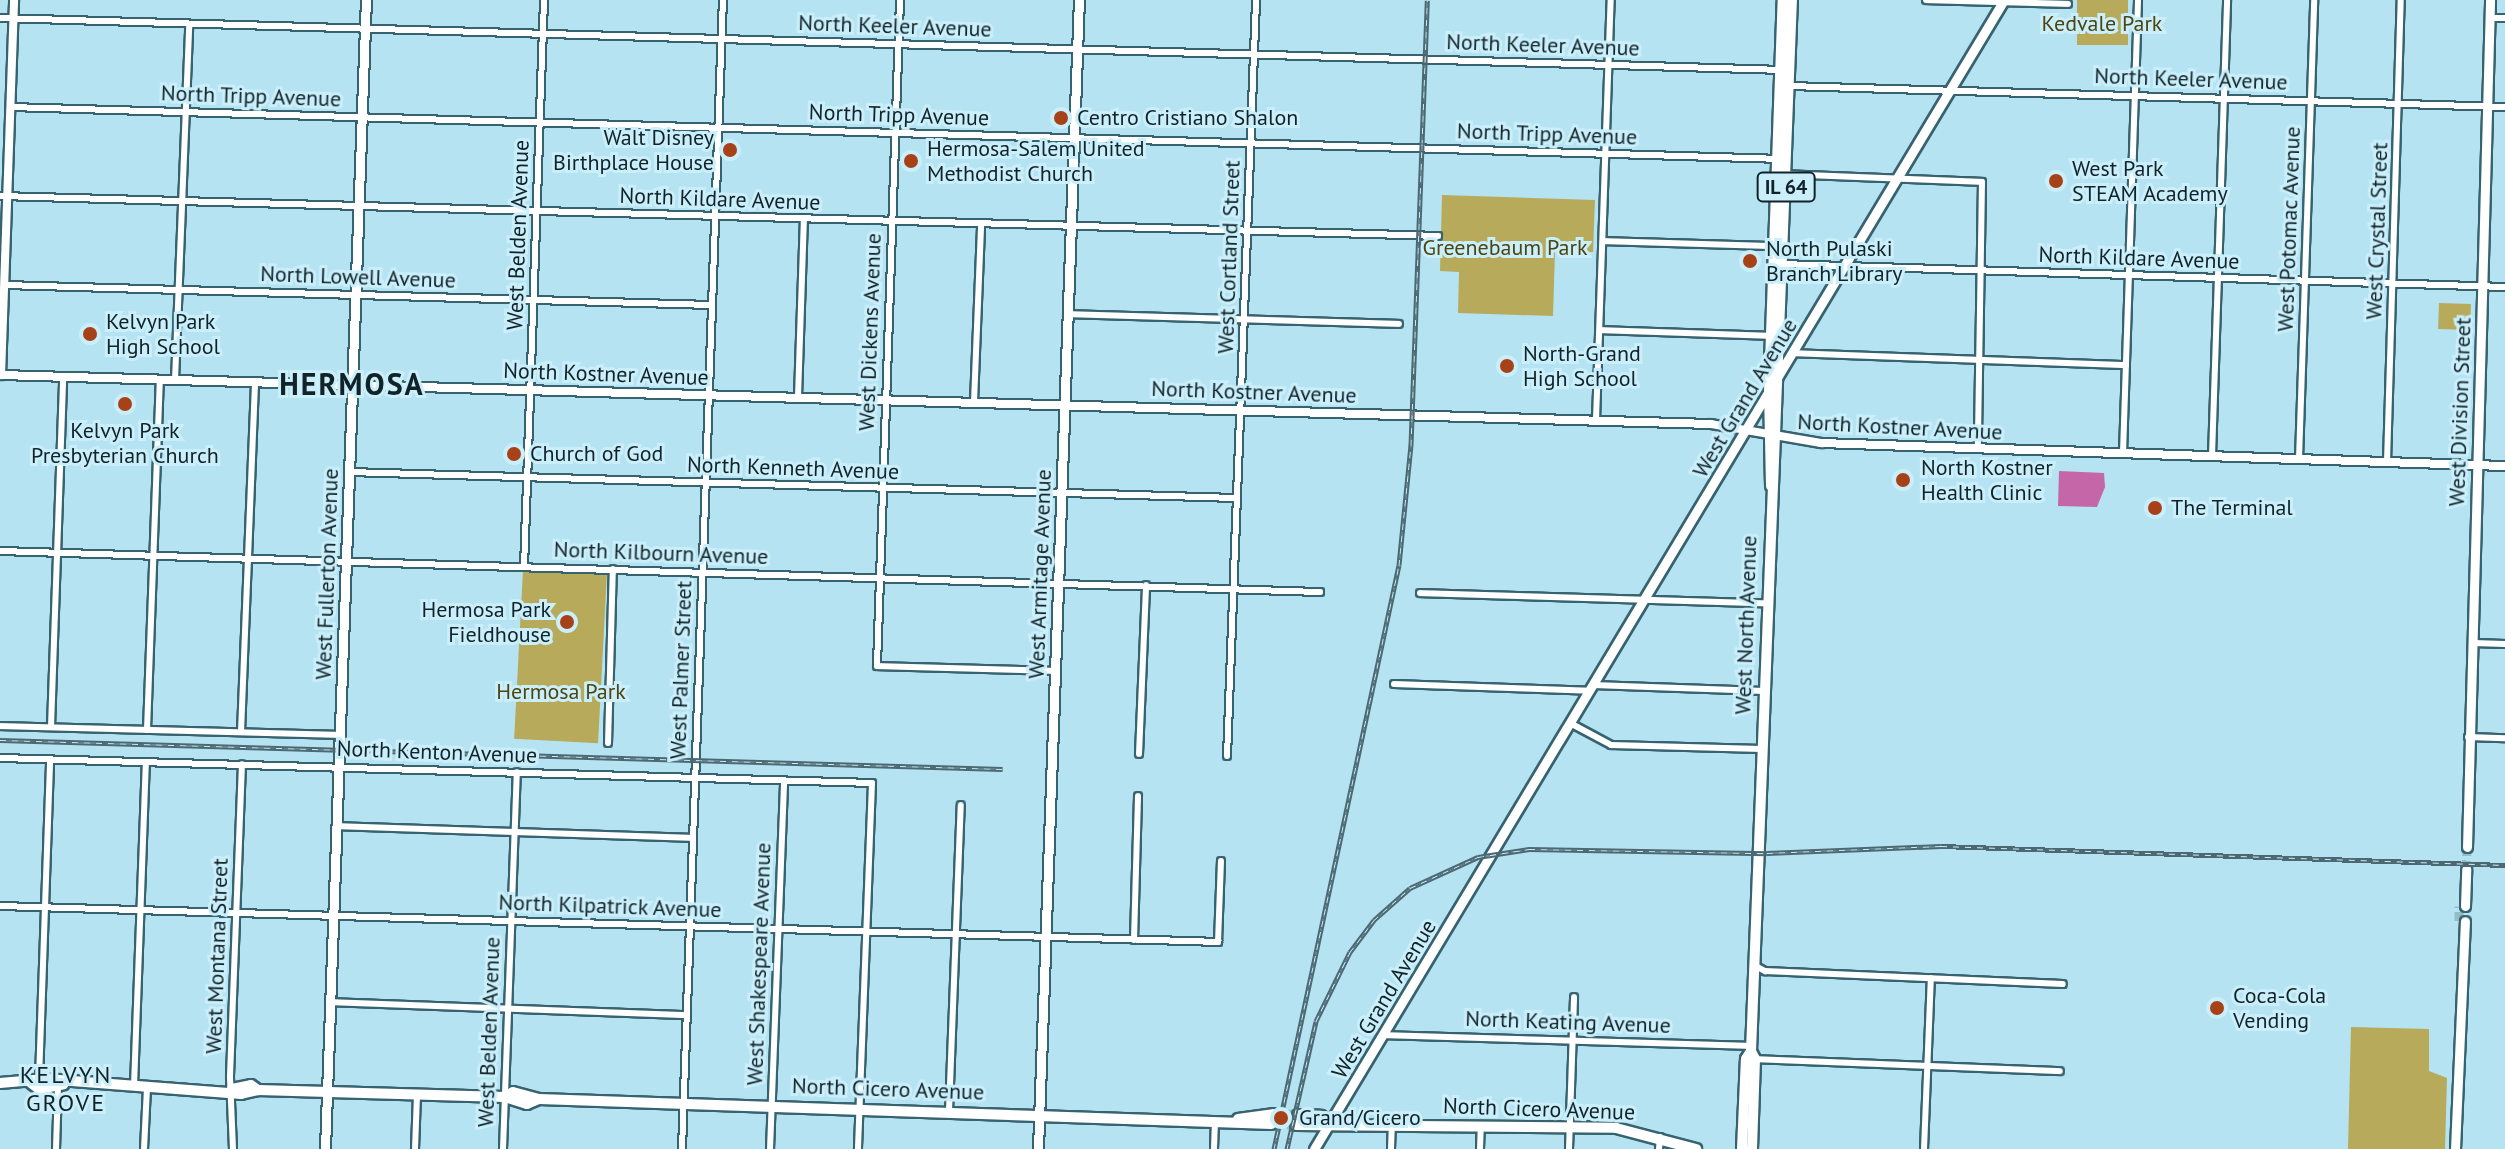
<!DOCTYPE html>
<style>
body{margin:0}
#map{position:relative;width:2505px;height:1149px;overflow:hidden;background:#b5e3f2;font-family:"PT Sans",sans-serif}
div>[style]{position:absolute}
.green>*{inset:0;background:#b7aa5a;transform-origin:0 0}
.water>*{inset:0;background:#c466a8}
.secondary-tunnel>*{height:9px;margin-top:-4.5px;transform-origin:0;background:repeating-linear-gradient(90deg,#94bdca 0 9px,transparent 0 13.5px)}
.primary-tunnel>*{height:10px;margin-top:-5px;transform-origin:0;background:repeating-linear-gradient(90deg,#94bdca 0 10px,transparent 0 15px)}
.roads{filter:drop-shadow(2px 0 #37626f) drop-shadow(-2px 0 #37626f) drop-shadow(0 2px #37626f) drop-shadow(0 -2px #37626f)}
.minor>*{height:6px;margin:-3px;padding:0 3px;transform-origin:3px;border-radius:3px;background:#fff}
.tertiary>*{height:8px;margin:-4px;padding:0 4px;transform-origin:4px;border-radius:4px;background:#fff}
.secondary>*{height:9px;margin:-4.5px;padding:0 4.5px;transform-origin:4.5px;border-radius:4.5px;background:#fff}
.primary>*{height:10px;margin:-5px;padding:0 5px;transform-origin:5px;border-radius:5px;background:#fff}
.rail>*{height:5px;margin-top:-2.5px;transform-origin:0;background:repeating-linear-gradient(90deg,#caeffb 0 6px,#4c6872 0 12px);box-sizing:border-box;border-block:2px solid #4c6872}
.dots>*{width:22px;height:22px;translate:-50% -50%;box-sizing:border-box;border:4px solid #caeffb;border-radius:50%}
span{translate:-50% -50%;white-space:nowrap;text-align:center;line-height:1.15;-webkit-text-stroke:6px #caeffb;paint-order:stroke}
.shield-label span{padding:2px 6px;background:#caeffb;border:2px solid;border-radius:6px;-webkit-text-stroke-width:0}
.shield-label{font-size:20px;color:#112329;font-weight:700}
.park-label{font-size:22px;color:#4c4411}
.street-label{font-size:22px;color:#112329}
.poi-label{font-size:22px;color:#112329}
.left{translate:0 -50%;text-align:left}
.right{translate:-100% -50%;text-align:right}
.neighbourhood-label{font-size:24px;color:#112329;letter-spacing:2px}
.district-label{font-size:30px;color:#112329;font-weight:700;letter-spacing:2px}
</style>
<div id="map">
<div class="green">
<i style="left:2077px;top:0;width:51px;height:45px"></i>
<i style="clip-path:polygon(1442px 195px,1595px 200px,1593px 252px,1555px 251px,1553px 316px,1458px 313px,1459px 272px,1440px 271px)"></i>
<i style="left:2439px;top:303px;width:32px;height:26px;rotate:2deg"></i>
<i style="left:523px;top:570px;width:84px;height:169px;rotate:3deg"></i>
<i style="clip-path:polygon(2351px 1027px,2429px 1029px,2429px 1071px,2447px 1078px,2445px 1149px,2348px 1149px)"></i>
</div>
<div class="water">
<i style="clip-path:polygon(2059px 471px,2104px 473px,2105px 487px,2097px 507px,2058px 506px)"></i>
</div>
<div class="secondary-tunnel">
<i style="left:2466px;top:869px;width:22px;rotate:-87deg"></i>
<i style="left:2459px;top:921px;width:15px;rotate:-90deg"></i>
</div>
<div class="primary-tunnel">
<i style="left:1273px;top:1114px;width:25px;rotate:2deg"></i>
<i style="left:1272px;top:1124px;width:24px;rotate:2deg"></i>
</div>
<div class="roads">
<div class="minor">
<i style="left:900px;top:0;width:666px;rotate:91.98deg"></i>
<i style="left:877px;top:666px;width:178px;rotate:1.6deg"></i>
<i style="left:1926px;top:0;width:142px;rotate:1.6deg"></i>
<i style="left:0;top:18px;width:1785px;rotate:1.67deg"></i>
<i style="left:2490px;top:18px;width:15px"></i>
<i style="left:1789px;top:86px;width:716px;rotate:1.68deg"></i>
<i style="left:10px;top:107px;width:1770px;rotate:1.68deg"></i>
<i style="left:1784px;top:174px;width:198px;rotate:2.3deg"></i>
<i style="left:1982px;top:182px;width:266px;rotate:90.9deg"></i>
<i style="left:0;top:196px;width:1439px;rotate:1.59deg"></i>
<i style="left:1603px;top:241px;width:172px;rotate:1.7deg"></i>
<i style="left:1781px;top:264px;width:724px;rotate:1.82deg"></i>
<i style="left:4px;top:285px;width:708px;rotate:1.62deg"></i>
<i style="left:1067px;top:314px;width:332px;rotate:1.7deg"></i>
<i style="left:1600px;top:330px;width:172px;rotate:2deg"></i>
<i style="left:1792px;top:353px;width:334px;rotate:2.1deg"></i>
<i style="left:175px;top:380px;width:356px;rotate:-87.7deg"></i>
<i style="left:798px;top:397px;width:177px;rotate:-88.1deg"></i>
<i style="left:974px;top:402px;width:177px;rotate:-87.7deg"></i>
<i style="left:1596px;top:420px;width:420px;rotate:-88deg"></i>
<i style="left:2123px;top:453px;width:453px;rotate:-88.1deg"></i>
<i style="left:2212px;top:456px;width:456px;rotate:-88.1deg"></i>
<i style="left:2299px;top:459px;width:459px;rotate:-88.1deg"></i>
<i style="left:2387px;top:462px;width:462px;rotate:-88.3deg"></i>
<i style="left:349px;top:472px;width:888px;rotate:1.68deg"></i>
<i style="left:0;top:551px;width:1321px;rotate:1.78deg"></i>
<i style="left:524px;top:567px;width:567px;rotate:-87.98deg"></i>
<i style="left:1420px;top:593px;width:347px;rotate:1.7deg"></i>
<i style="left:2473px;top:643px;width:32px;rotate:2deg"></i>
<i style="left:1394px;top:684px;width:196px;rotate:2deg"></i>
<i style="left:1593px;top:685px;width:171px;rotate:2deg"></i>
<i style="left:1570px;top:723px;width:47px;rotate:28.2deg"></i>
<i style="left:1611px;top:745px;width:151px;rotate:1.5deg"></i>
<i style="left:0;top:726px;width:340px;rotate:1.5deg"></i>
<i style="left:51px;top:727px;width:350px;rotate:-88deg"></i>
<i style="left:147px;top:730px;width:351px;rotate:-87.9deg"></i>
<i style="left:241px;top:732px;width:350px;rotate:-87.7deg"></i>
<i style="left:2468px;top:737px;width:37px;rotate:2deg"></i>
<i style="left:608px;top:743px;width:174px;rotate:-88.4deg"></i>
<i style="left:1139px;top:754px;width:169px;rotate:-87.6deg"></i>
<i style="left:1227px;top:756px;width:757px;rotate:-87.8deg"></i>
<i style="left:0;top:758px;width:872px;rotate:1.64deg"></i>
<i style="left:872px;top:783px;width:366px;rotate:92.2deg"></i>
<i style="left:336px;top:826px;width:357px;rotate:1.9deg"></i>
<i style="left:0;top:906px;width:1219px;rotate:1.69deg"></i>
<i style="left:1218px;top:942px;width:81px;rotate:-87.9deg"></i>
<i style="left:1134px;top:940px;width:144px;rotate:-88.4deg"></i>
<i style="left:1754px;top:965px;width:13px;rotate:29deg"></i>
<i style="left:1765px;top:971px;width:298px;rotate:2.5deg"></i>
<i style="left:330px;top:1002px;width:356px;rotate:2.1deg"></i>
<i style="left:1383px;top:1035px;width:368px;rotate:1.7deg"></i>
<i style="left:1755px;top:1059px;width:305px;rotate:2.3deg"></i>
<i style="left:39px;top:1079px;width:320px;rotate:-88deg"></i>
<i style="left:134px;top:1086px;width:324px;rotate:-87.9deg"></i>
<i style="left:949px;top:1111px;width:306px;rotate:-87.8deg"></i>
<i style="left:56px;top:1149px;width:63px;rotate:-88.2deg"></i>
<i style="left:144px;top:1149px;width:62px;rotate:-87.2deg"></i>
<i style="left:233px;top:1149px;width:73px;rotate:-92.4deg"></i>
<i style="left:230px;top:1076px;width:312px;rotate:-87.8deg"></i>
<i style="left:415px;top:1149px;width:54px;rotate:-87.9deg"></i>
<i style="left:503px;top:1149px;width:377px;rotate:-87.9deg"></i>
<i style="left:682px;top:1149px;width:1150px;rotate:-87.96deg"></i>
<i style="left:770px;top:1149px;width:368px;rotate:-87.8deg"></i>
<i style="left:1214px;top:1149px;width:27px;rotate:-88deg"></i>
<i style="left:1391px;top:1149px;width:26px;rotate:-88deg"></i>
<i style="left:1480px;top:1149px;width:24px;rotate:-88deg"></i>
<i style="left:1569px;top:1149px;width:152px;rotate:-88.1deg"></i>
<i style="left:1659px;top:1149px;width:12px;rotate:-85deg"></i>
<i style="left:1924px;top:1149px;width:171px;rotate:-87.7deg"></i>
</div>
<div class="tertiary">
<i style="left:0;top:375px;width:1712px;rotate:1.64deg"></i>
<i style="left:1711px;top:424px;width:112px;rotate:9.8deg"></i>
<i style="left:1821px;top:443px;width:684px;rotate:1.93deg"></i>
<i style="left:1px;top:375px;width:375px;rotate:-88deg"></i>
</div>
<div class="secondary">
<i style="left:1778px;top:376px;width:439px;rotate:-59deg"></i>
<i style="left:2467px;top:847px;width:847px;rotate:-88.44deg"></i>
<i style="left:2465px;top:906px;width:37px;rotate:-88deg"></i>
<i style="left:325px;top:1149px;width:1150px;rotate:-87.96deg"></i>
<i style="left:1038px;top:1149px;width:1150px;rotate:-87.96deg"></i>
<i style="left:1314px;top:1149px;width:886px;rotate:-59.04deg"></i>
<i style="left:2455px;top:1149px;width:228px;rotate:-87.5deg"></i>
</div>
<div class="primary">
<i style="left:1771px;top:486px;width:94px;rotate:-91.2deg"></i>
<i style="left:1769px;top:392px;width:392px;rotate:-88deg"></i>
<i style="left:0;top:1083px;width:46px;rotate:-5deg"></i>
<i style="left:46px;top:1079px;width:196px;rotate:4.4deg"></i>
<i style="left:241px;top:1094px;width:17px;rotate:-13deg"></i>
<i style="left:258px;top:1090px;width:247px;rotate:1.6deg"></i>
<i style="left:505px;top:1097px;width:23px;rotate:18deg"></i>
<i style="left:527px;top:1104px;width:13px;rotate:-23deg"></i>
<i style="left:539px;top:1099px;width:733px;rotate:1.95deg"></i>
<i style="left:31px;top:1083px;width:10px;rotate:37deg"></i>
<i style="left:39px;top:1089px;width:25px;rotate:-11deg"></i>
<i style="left:232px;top:1089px;width:19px;rotate:-12deg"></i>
<i style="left:251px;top:1085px;width:9px;rotate:36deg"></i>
<i style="left:505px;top:1097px;width:9px;rotate:-32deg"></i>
<i style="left:513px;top:1092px;width:27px;rotate:15deg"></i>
<i style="left:1298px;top:1115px;width:23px;rotate:2deg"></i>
<i style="left:1321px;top:1116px;width:11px;rotate:34deg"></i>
<i style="left:1238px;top:1119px;width:35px;rotate:-8deg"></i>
<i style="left:1296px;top:1125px;width:320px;rotate:0.5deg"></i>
<i style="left:1616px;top:1128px;width:83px;rotate:14.7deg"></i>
<i style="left:1742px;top:1149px;width:90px;rotate:-87.5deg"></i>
<i style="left:1746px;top:1059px;width:9px;rotate:-58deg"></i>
<i style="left:1752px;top:1149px;width:90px;rotate:-88.1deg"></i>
<i style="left:1755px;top:1059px;width:9px;rotate:-117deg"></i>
<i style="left:1751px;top:1051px;width:1052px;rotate:-87.77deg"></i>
</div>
</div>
<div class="rail">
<i style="left:0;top:740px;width:1003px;rotate:1.66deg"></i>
<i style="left:1274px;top:1149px;width:597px;rotate:-77.92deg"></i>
<i style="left:1399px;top:565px;width:121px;rotate:-84.3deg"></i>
<i style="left:1411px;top:445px;width:445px;rotate:-87.9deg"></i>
<i style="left:1287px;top:1149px;width:131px;rotate:-77.2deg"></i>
<i style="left:1316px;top:1021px;width:77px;rotate:-63.8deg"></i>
<i style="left:1350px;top:952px;width:40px;rotate:-53deg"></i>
<i style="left:1374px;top:920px;width:48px;rotate:-41.6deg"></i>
<i style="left:1410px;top:888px;width:75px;rotate:-24.5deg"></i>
<i style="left:1478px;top:857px;width:52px;rotate:-8.9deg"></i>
<i style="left:1529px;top:849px;width:238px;rotate:1deg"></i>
<i style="left:1767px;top:853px;width:174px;rotate:-2.3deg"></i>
<i style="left:1941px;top:846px;width:564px;rotate:1.93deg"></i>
</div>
<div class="dots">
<i style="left:1061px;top:118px;background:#a74118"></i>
<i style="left:730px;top:150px;background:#a74118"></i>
<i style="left:911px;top:161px;background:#a74118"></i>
<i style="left:2056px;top:181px;background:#a74118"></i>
<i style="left:1750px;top:261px;background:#a74118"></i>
<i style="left:90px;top:334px;background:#a74118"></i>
<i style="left:1507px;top:366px;background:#a74118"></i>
<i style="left:125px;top:404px;background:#a74118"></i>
<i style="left:514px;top:454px;background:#a74118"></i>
<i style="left:1903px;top:480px;background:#a74118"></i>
<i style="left:2155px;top:508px;background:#a74118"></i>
<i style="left:567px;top:622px;background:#a74118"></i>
<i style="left:2217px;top:1008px;background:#a74118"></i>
<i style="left:1281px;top:1118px;background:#a74118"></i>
</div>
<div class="shield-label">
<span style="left:1786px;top:187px">IL 64</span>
</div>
<div class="park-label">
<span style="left:2102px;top:24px">Kedvale Park</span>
<span style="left:1505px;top:248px">Greenebaum Park</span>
<span style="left:561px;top:692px">Hermosa Park</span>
</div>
<div class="street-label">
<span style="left:895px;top:26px;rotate:2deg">North Keeler Avenue</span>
<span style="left:1543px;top:45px;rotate:2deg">North Keeler Avenue</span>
<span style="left:2191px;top:79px;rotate:2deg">North Keeler Avenue</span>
<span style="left:251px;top:96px;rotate:2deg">North Tripp Avenue</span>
<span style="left:899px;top:115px;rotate:2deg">North Tripp Avenue</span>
<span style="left:1547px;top:134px;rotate:2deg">North Tripp Avenue</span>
<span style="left:720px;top:199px;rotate:2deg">North Kildare Avenue</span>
<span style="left:2289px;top:229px;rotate:-88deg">West Potomac Avenue</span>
<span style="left:2377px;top:231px;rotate:-88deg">West Crystal Street</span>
<span style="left:518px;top:235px;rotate:-88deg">West Belden Avenue</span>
<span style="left:1229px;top:257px;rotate:-88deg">West Cortland Street</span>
<span style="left:2139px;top:258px;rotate:2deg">North Kildare Avenue</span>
<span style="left:358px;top:277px;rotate:2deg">North Lowell Avenue</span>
<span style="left:870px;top:332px;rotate:-88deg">West Dickens Avenue</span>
<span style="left:606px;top:374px;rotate:2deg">North Kostner Avenue</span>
<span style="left:1254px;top:392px;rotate:2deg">North Kostner Avenue</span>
<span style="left:1745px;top:398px;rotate:-59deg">West Grand Avenue</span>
<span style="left:2460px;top:412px;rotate:-88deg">West Division Street</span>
<span style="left:1900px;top:427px;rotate:3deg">North Kostner Avenue</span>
<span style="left:793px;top:468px;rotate:2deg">North Kenneth Avenue</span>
<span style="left:661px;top:553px;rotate:2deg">North Kilbourn Avenue</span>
<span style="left:327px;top:574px;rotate:-88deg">West Fullerton Avenue</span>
<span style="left:1040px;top:574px;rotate:-88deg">West Armitage Avenue</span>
<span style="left:1746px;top:625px;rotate:-88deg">West North Avenue</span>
<span style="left:681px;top:670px;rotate:-88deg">West Palmer Street</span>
<span style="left:437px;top:752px;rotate:2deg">North Kenton Avenue</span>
<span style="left:610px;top:906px;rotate:2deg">North Kilpatrick Avenue</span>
<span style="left:217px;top:956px;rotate:-88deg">West Montana Street</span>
<span style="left:759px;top:964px;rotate:-88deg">West Shakespeare Avenue</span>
<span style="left:1384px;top:999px;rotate:-59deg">West Grand Avenue</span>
<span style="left:1568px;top:1022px;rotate:2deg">North Keating Avenue</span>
<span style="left:489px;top:1032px;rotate:-88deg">West Belden Avenue</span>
<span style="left:888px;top:1089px;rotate:2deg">North Cicero Avenue</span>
<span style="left:1539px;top:1109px;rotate:2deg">North Cicero Avenue</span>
</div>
<div class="poi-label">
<span class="left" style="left:1077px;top:118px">Centro Cristiano Shalon</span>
<span class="right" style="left:714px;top:150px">Walt Disney<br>Birthplace House</span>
<span class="left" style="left:927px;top:161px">Hermosa-Salem United<br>Methodist Church</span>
<span class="left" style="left:2072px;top:181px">West Park<br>STEAM Academy</span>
<span class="left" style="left:1766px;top:261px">North Pulaski<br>Branch Library</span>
<span class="left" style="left:106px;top:334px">Kelvyn Park<br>High School</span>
<span class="left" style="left:1523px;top:366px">North-Grand<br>High School</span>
<span style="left:125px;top:443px">Kelvyn Park<br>Presbyterian Church</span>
<span class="left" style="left:530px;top:454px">Church of God</span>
<span class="left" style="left:1921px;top:480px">North Kostner<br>Health Clinic</span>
<span class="left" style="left:2171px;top:508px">The Terminal</span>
<span class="right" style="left:551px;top:622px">Hermosa Park<br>Fieldhouse</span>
<span class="left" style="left:2233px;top:1008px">Coca-Cola<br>Vending</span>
<span class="left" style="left:1299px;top:1118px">Grand/Cicero</span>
</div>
<div class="neighbourhood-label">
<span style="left:66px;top:1089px">KELVYN<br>GROVE</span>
</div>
<div class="district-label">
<span style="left:352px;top:384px">HERMOSA</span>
</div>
</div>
